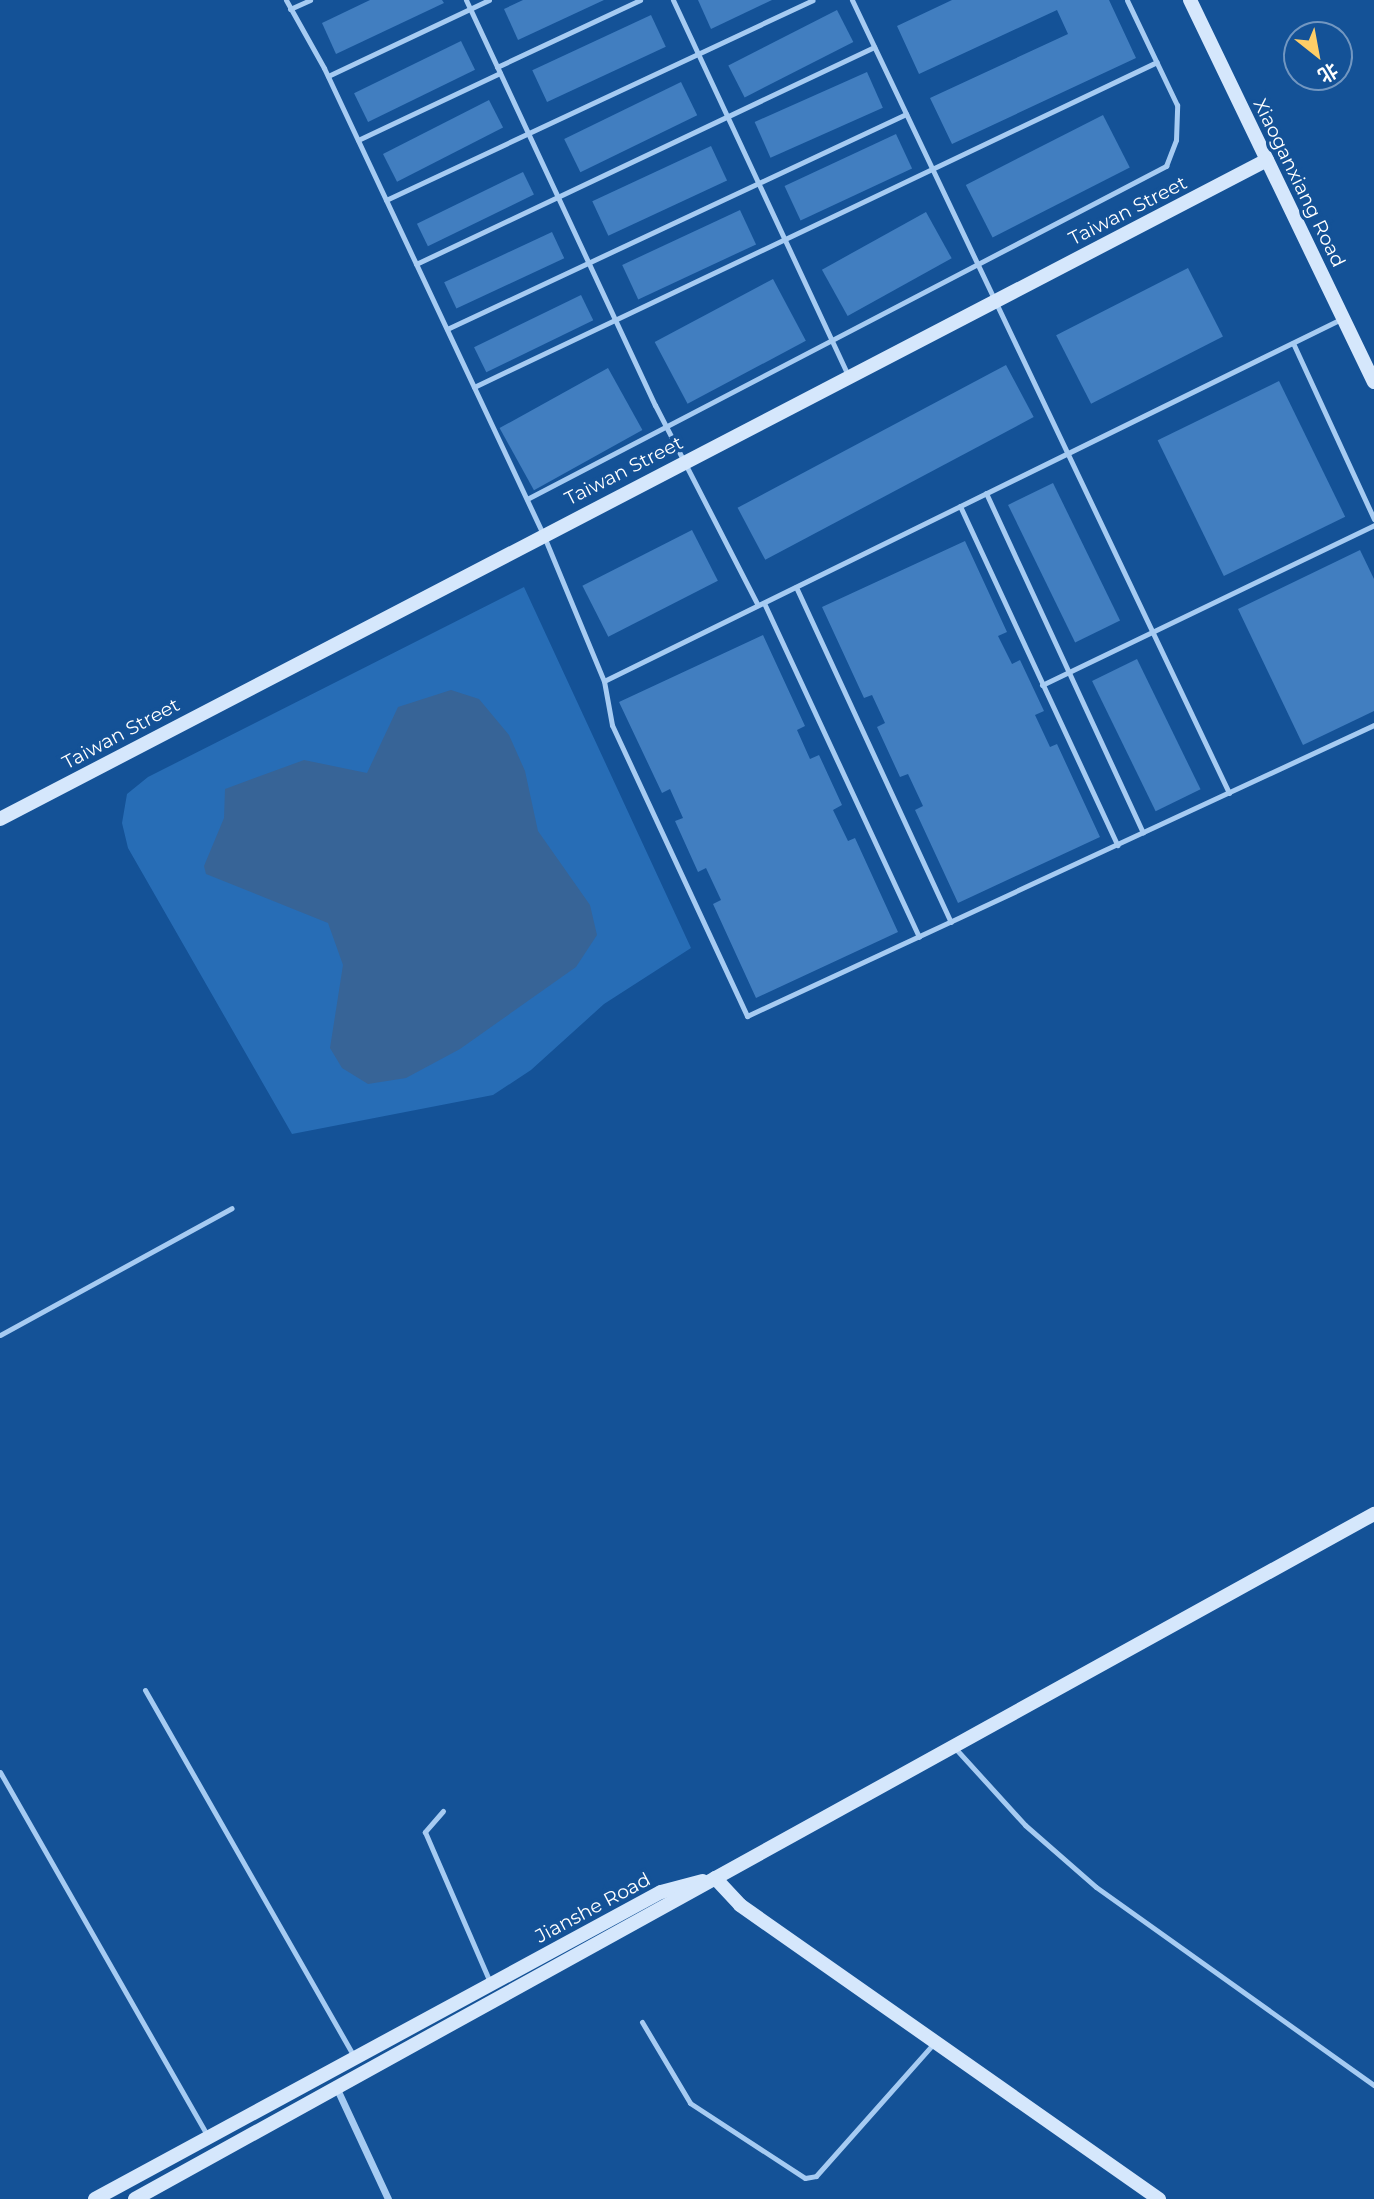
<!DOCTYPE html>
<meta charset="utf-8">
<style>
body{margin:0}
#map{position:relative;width:1374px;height:2199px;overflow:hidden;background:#145297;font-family:Montserrat,"Noto Sans SC",sans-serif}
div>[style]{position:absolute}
.green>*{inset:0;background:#276db6}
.water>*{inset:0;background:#376497}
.building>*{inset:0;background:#417ec0;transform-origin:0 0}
.lane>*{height:5px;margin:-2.5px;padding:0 2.5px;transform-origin:2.5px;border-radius:2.5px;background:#a6cbf2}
.street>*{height:7px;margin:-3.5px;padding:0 3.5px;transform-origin:3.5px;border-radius:3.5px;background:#a6cbf2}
.secondary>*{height:14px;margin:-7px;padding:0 7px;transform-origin:7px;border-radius:7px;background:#d5e7fc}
span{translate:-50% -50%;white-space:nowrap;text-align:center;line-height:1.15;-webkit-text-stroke:7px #145297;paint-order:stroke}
.street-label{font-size:19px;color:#fff}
.north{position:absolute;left:1283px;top:21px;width:70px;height:70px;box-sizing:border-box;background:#145297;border:2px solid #7297c1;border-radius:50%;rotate:149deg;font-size:19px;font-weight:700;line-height:28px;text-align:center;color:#fff}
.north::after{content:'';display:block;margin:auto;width:24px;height:32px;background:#ffce67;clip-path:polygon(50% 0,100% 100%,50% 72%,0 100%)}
</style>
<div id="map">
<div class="green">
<i style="clip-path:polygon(524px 587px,691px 948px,604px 1004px,531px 1070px,493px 1095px,292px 1134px,128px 848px,122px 823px,127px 794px,148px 777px)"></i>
</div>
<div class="water">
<i style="clip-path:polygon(451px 690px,479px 699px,509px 735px,525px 771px,538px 831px,590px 905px,597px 935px,576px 967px,460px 1049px,406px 1078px,368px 1084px,342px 1068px,330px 1048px,343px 965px,328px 923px,206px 874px,204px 866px,224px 818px,225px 789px,304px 760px,367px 773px,398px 707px)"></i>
</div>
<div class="building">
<i style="clip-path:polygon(370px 0,442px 0,444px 3px,336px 54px,322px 23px)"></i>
<i style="clip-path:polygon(523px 0,604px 0,518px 40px,504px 9px)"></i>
<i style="clip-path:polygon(698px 0,772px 0,711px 29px)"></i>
<i style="clip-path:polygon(952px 0,1109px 0,1136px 58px,952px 144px,930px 98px,1068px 34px,1057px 10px,919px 74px,897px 26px)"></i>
<i style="left:837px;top:10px;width:36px;height:122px;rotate:63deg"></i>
<i style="left:651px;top:15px;width:35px;height:131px;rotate:65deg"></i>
<i style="left:461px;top:41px;width:32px;height:119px;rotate:64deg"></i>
<i style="left:867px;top:72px;width:39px;height:123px;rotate:66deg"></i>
<i style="left:681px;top:82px;width:37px;height:130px;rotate:64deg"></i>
<i style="left:489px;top:100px;width:31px;height:119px;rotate:63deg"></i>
<i style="left:1103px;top:115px;width:59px;height:154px;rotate:63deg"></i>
<i style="left:896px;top:134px;width:38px;height:123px;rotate:65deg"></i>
<i style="left:711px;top:146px;width:38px;height:131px;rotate:65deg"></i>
<i style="left:523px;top:172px;width:25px;height:118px;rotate:64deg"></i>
<i style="left:740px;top:210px;width:38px;height:130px;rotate:65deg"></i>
<i style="left:926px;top:212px;width:53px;height:119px;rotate:61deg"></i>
<i style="left:552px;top:232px;width:29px;height:119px;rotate:65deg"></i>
<i style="left:1188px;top:268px;width:77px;height:148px;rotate:63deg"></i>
<i style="left:773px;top:279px;width:70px;height:134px;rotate:62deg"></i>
<i style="left:581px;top:295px;width:28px;height:119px;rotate:64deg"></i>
<i style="left:1006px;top:365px;width:59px;height:304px;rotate:62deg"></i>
<i style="left:608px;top:368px;width:71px;height:124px;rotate:61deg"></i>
<i style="left:1279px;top:381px;width:151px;height:135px;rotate:64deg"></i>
<i style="left:1053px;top:483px;width:153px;height:50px;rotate:64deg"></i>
<i style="left:692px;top:530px;width:57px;height:123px;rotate:63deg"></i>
<i style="clip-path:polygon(965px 541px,1007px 632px,998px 636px,1012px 664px,1020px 660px,1044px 711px,1035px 715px,1050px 747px,1057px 744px,1100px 837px,958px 903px,915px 810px,923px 806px,908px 774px,900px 777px,877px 727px,885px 723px,872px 695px,864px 698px,822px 607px)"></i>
<i style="clip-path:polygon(1360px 550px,1374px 579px,1374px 711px,1303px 745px,1238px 609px)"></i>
<i style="clip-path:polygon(763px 635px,805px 726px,797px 730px,810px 759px,819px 755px,842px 805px,833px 810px,848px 841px,855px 838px,898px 932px,756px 998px,713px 904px,721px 900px,706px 868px,698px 872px,675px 821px,683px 818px,670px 789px,662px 793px,619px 702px)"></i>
<i style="left:1137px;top:659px;width:145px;height:50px;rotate:64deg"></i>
</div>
<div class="lane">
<i style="left:286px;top:0;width:78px;rotate:60.8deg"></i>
<i style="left:324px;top:68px;width:515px;rotate:64.83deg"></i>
<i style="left:543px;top:534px;width:159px;rotate:67.5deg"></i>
<i style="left:604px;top:681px;width:45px;rotate:79.7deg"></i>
<i style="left:612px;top:725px;width:321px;rotate:65.1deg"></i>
<i style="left:747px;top:1016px;width:691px;rotate:-24.9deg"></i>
<i style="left:466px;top:0;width:447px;rotate:65deg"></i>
<i style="left:655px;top:405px;width:225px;rotate:62.8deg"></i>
<i style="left:673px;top:0;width:416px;rotate:65deg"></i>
<i style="left:852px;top:0;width:878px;rotate:64.57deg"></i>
<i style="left:290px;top:9px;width:22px;rotate:-24deg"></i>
<i style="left:497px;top:67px;width:158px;rotate:-25.1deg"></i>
<i style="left:328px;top:76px;width:178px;rotate:-25.3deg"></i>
<i style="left:358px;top:140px;width:157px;rotate:-25.3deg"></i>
<i style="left:386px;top:200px;width:471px;rotate:-25.1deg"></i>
<i style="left:416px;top:264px;width:507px;rotate:-25.35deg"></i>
<i style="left:447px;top:329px;width:507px;rotate:-25.1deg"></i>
<i style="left:1293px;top:343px;width:194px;rotate:65.3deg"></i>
<i style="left:474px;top:387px;width:756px;rotate:-25.45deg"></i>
<i style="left:986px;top:493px;width:374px;rotate:65.2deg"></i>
<i style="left:527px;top:499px;width:721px;rotate:-27.53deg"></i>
<i style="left:1166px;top:166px;width:28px;rotate:-69deg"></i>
<i style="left:1176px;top:140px;width:35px;rotate:-88deg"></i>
<i style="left:1177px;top:105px;width:116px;rotate:-115.5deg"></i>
<i style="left:960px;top:506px;width:374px;rotate:65.1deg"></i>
<i style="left:796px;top:587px;width:369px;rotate:65.2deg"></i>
<i style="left:764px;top:603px;width:368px;rotate:65.1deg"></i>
<i style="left:604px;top:681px;width:823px;rotate:-26.16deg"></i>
<i style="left:1042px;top:685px;width:369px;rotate:-25.7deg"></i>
<i style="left:0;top:1335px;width:264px;rotate:-28.7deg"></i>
<i style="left:145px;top:1690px;width:421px;rotate:60.3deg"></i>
<i style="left:955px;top:1748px;width:104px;rotate:47.7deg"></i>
<i style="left:1025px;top:1825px;width:94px;rotate:41.1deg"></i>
<i style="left:1096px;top:1887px;width:341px;rotate:35.5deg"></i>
<i style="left:0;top:1772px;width:418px;rotate:60.3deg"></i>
<i style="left:443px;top:1811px;width:28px;rotate:131deg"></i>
<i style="left:425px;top:1832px;width:163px;rotate:66.6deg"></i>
<i style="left:642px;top:2022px;width:94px;rotate:59.3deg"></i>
<i style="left:690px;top:2103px;width:137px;rotate:33.1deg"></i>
<i style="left:805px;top:2178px;width:11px;rotate:-10deg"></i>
<i style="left:816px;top:2176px;width:176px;rotate:-48.4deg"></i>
</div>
<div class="street">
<i style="left:337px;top:2089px;width:121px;rotate:65.1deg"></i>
</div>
<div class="secondary">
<i style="left:1190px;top:0;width:424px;rotate:64.3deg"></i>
<i style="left:0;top:819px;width:1428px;rotate:-27.48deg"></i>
<i style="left:715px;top:1878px;width:37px;rotate:47deg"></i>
<i style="left:740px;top:1905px;width:512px;rotate:35.06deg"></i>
<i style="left:95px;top:2199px;width:644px;rotate:-28.48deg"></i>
<i style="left:661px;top:1892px;width:43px;rotate:-14.7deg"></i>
<i style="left:135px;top:2199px;width:1416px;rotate:-28.94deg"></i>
</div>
<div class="street-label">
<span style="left:1299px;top:183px;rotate:64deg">Xiaoganxiang Road</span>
<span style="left:1128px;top:211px;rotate:-27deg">Taiwan Street</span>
<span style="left:624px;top:471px;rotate:-27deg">Taiwan Street</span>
<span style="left:121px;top:734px;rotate:-28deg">Taiwan Street</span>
<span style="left:593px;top:1908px;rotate:-28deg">Jianshe Road</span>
</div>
<div class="north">北</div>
</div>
